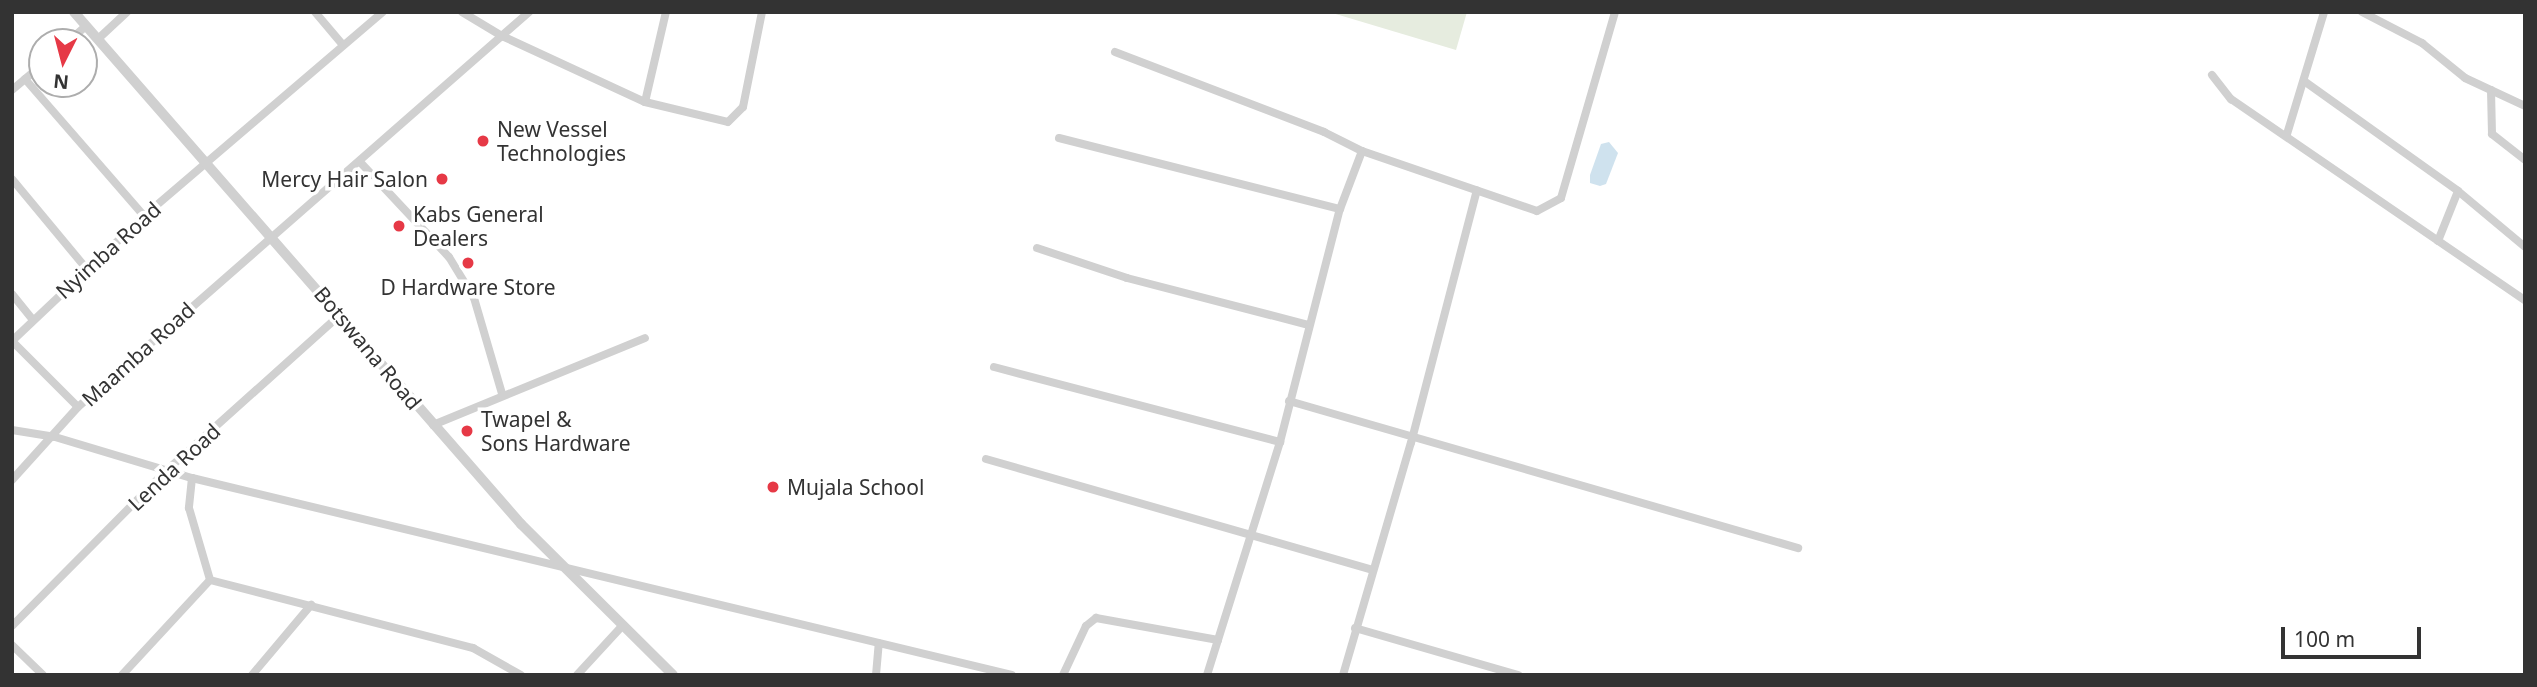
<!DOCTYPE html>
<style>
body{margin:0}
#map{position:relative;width:2537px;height:687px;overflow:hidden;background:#fff;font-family:"Noto Sans",sans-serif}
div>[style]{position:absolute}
.green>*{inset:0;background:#e6ecdf}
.water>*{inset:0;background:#cfe2ee}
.minor>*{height:8px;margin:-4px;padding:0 4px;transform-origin:4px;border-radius:4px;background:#d0d0d0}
.tertiary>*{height:10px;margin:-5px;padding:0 5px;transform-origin:5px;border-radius:5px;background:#d0d0d0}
.dots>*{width:19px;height:19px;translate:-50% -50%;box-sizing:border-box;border:4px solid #fff;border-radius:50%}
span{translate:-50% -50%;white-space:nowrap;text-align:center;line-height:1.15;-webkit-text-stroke:7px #fff;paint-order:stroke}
.poi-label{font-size:21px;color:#333}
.left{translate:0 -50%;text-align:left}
.right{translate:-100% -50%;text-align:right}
.street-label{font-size:21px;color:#333}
.frame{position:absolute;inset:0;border:14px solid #333;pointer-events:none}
.north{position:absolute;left:28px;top:28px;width:70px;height:70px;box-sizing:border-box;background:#fff;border:2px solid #adadad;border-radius:50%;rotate:186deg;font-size:19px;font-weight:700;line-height:28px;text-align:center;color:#333}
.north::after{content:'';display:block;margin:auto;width:24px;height:32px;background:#e63946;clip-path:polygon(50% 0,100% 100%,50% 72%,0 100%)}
.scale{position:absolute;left:2281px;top:627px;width:140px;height:32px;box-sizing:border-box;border:4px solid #333;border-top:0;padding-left:9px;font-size:21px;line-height:24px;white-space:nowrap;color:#333;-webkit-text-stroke:5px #fff;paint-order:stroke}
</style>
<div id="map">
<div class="green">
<i style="clip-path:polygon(1329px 12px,1467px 12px,1456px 50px)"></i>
</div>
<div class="water">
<i style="clip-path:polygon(1609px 142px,1618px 153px,1606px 184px,1600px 186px,1590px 183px,1590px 175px,1601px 144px)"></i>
</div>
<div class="minor">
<i style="left:315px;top:12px;width:43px;rotate:49.7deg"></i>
<i style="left:462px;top:12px;width:47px;rotate:31deg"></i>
<i style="left:502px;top:36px;width:157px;rotate:24.8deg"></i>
<i style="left:645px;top:102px;width:85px;rotate:13.5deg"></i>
<i style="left:728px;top:122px;width:21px;rotate:-45deg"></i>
<i style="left:743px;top:107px;width:97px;rotate:-78.7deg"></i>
<i style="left:2362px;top:12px;width:68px;rotate:27.3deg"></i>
<i style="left:2422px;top:43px;width:55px;rotate:39.1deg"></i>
<i style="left:2465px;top:78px;width:66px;rotate:25deg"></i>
<i style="left:98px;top:39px;width:40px;rotate:-43deg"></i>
<i style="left:68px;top:42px;width:24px;rotate:-42deg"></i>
<i style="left:1115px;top:52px;width:224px;rotate:20.9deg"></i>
<i style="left:1324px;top:132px;width:42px;rotate:26.6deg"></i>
<i style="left:1362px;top:151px;width:185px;rotate:18.9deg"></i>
<i style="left:1537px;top:211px;width:27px;rotate:-28deg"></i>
<i style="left:1561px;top:198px;width:194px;rotate:-73.8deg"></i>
<i style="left:2212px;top:75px;width:31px;rotate:52deg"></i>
<i style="left:2231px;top:99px;width:356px;rotate:34.4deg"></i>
<i style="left:25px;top:79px;width:181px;rotate:49deg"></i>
<i style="left:2304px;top:81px;width:189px;rotate:35.5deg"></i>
<i style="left:2458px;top:191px;width:87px;rotate:39.9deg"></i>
<i style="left:12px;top:90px;width:39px;rotate:-40deg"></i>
<i style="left:2491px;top:90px;width:44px;rotate:88.7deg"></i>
<i style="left:2492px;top:134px;width:42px;rotate:38.2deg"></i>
<i style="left:645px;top:102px;width:92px;rotate:-76.9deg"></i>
<i style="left:2287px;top:134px;width:127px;rotate:-73.1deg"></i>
<i style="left:1059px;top:138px;width:290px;rotate:14.2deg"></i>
<i style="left:360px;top:162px;width:130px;rotate:46.9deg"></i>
<i style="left:449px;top:257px;width:48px;rotate:58.6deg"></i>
<i style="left:474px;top:298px;width:100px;rotate:73.7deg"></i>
<i style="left:12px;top:179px;width:116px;rotate:50.3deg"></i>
<i style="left:2438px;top:241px;width:54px;rotate:-68.2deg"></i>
<i style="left:1037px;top:248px;width:95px;rotate:18.4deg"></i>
<i style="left:1127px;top:278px;width:188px;rotate:14.5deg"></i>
<i style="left:12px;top:294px;width:33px;rotate:51deg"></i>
<i style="left:12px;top:341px;width:182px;rotate:-43.4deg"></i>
<i style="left:144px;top:216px;width:314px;rotate:-40.5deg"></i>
<i style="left:12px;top:341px;width:93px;rotate:45deg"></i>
<i style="left:994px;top:367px;width:296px;rotate:14.7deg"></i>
<i style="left:1289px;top:401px;width:530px;rotate:16.11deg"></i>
<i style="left:433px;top:425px;width:229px;rotate:-22.3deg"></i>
<i style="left:12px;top:430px;width:44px;rotate:9.2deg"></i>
<i style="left:55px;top:437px;width:143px;rotate:16.7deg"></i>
<i style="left:192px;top:478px;width:843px;rotate:13.51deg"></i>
<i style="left:986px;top:459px;width:402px;rotate:16deg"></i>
<i style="left:192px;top:478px;width:30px;rotate:96deg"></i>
<i style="left:189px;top:508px;width:75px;rotate:73.7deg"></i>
<i style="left:12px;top:480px;width:98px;rotate:-47.9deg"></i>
<i style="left:78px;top:407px;width:600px;rotate:-41.21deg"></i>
<i style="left:12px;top:626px;width:218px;rotate:-45.2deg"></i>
<i style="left:166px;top:471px;width:235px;rotate:-41.9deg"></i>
<i style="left:1355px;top:628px;width:170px;rotate:16.1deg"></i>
<i style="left:12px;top:645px;width:43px;rotate:44.1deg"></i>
<i style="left:122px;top:675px;width:129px;rotate:-47.2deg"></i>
<i style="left:210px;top:580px;width:272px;rotate:14.5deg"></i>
<i style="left:473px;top:648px;width:55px;rotate:29.4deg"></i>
<i style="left:252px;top:675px;width:92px;rotate:-49.9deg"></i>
<i style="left:577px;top:675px;width:67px;rotate:-47.4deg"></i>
<i style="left:876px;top:675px;width:32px;rotate:-85deg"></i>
<i style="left:1063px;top:675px;width:54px;rotate:-64.9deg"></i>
<i style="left:1086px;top:626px;width:13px;rotate:-39deg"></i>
<i style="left:1096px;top:618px;width:124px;rotate:10.2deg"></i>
<i style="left:1207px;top:675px;width:244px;rotate:-72.6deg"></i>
<i style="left:1280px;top:442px;width:241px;rotate:-75.6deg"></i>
<i style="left:1340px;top:209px;width:62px;rotate:-69.2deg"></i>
<i style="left:1343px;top:675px;width:242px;rotate:-73.7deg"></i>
<i style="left:1411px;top:443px;width:261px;rotate:-75.4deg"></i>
</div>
<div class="tertiary">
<i style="left:74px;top:12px;width:680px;rotate:48.88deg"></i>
<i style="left:521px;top:524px;width:214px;rotate:44.8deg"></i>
</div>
<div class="dots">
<i style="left:483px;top:141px;background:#e63946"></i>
<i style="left:442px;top:179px;background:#e63946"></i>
<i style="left:399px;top:226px;background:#e63946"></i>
<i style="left:468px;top:263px;background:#e63946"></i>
<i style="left:467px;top:431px;background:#e63946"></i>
<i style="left:773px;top:487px;background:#e63946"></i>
</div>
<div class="poi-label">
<span class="left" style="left:497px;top:141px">New Vessel<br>Technologies</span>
<span class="right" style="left:428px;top:179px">Mercy Hair Salon</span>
<span class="left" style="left:413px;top:226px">Kabs General<br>Dealers</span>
<span style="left:468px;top:287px">D Hardware Store</span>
<span class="left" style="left:481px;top:431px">Twapel &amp;<br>Sons Hardware</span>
<span class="left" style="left:787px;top:487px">Mujala School</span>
</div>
<div class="street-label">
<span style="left:108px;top:250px;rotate:-42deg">Nyimba Road</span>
<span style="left:368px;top:348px;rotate:50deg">Botswana Road</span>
<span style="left:138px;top:354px;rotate:-42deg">Maamba Road</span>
<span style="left:174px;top:467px;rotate:-43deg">Lenda Road</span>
</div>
<div class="frame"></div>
<div class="north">N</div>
<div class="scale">100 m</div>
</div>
